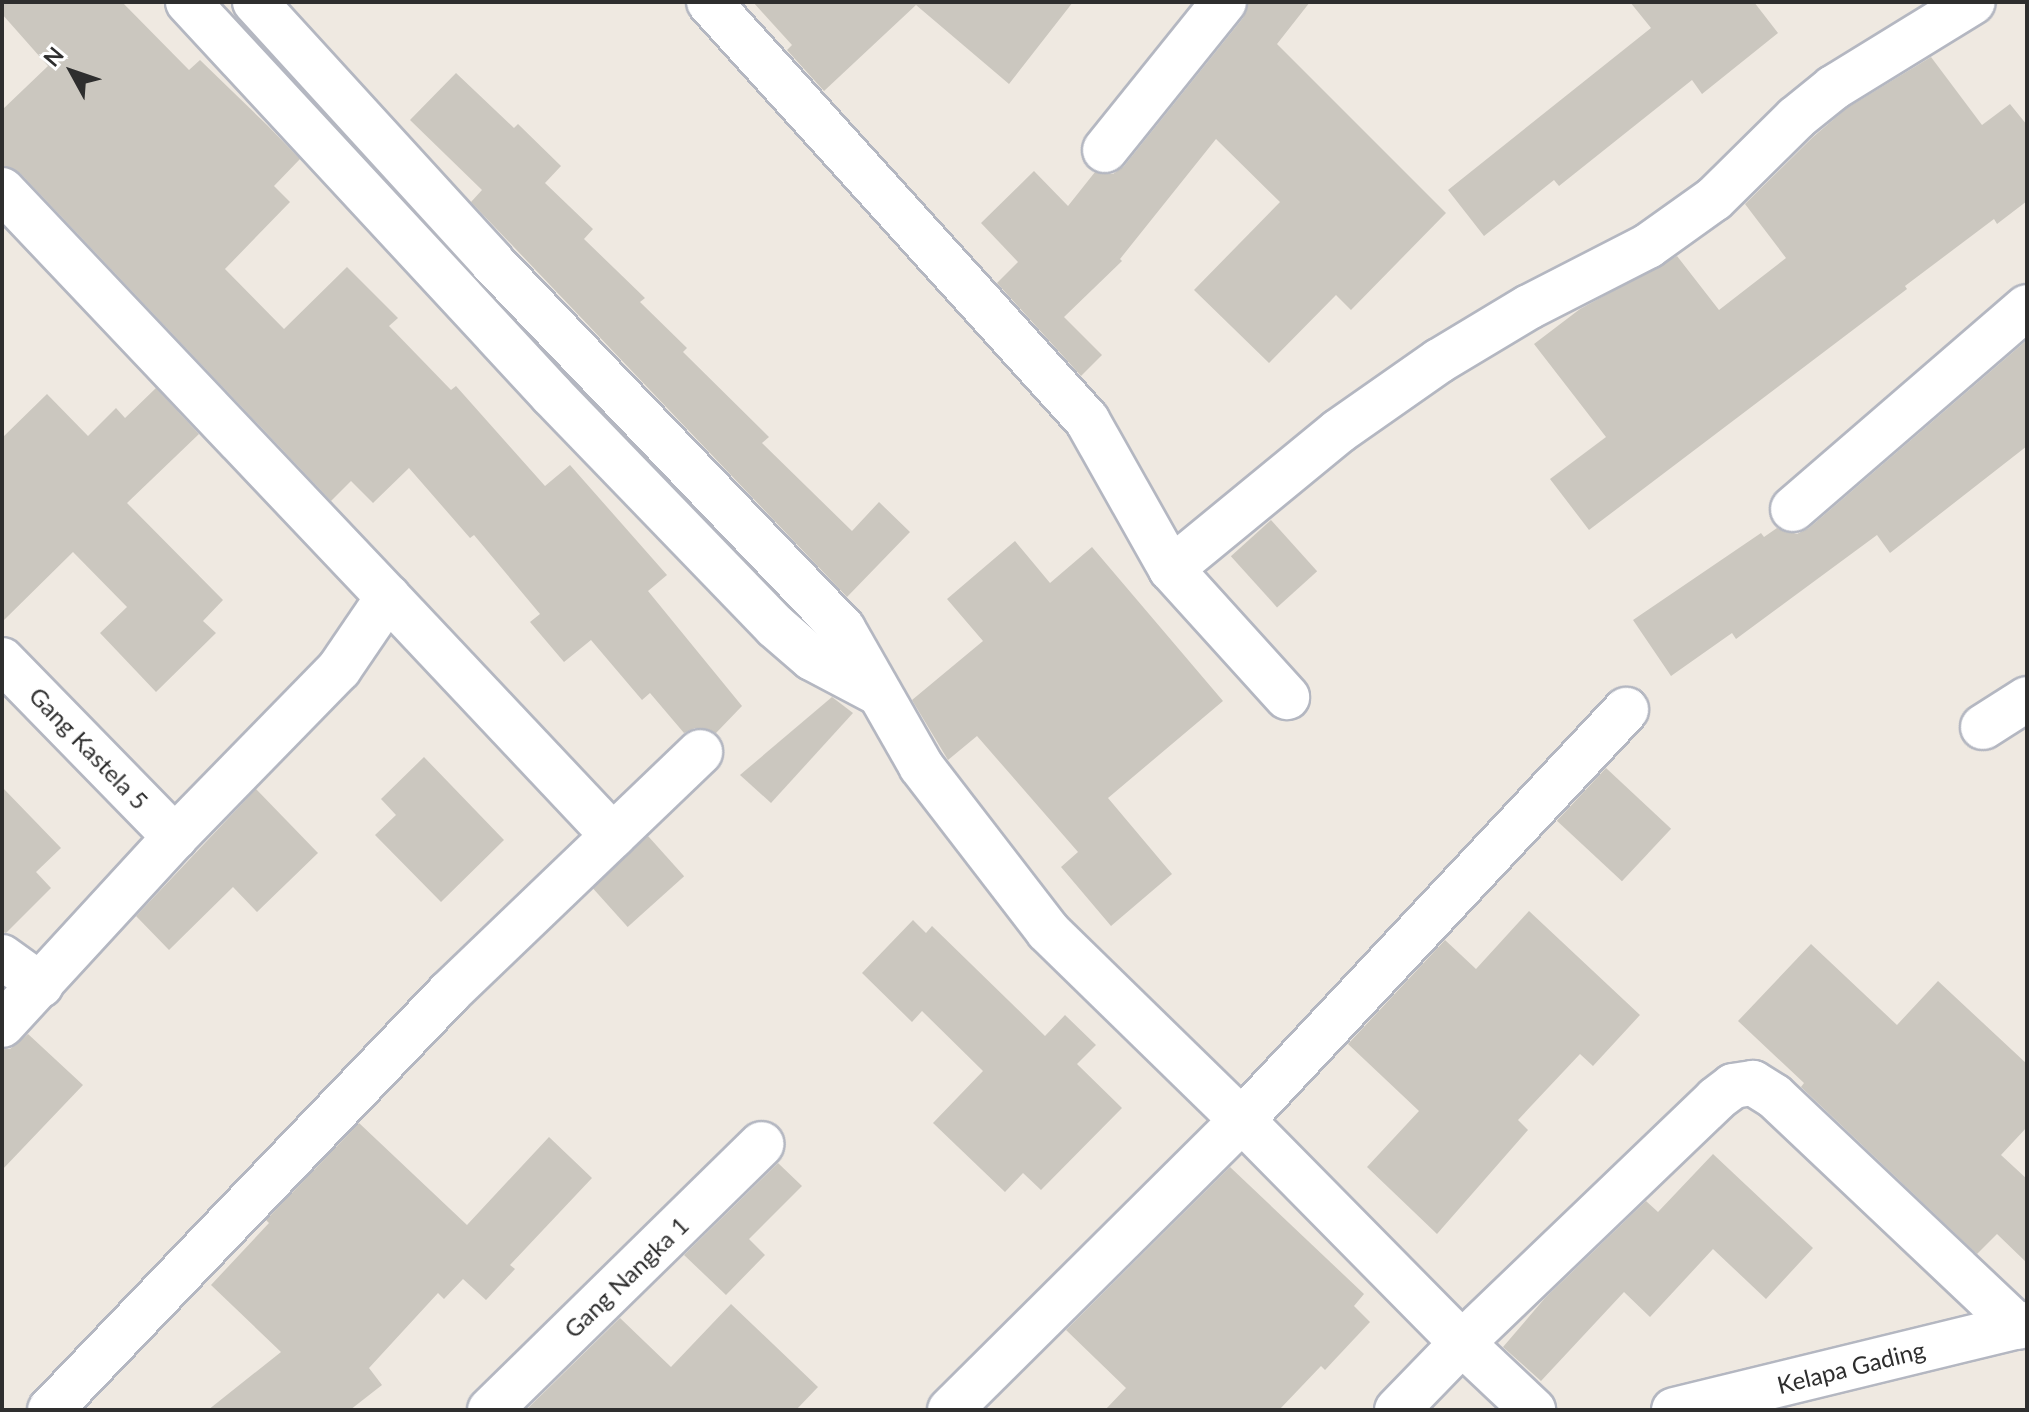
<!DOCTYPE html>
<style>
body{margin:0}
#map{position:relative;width:2029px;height:1412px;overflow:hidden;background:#efe9e1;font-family:Lato,sans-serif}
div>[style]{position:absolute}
.building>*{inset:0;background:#cbc7bf;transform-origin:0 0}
.roads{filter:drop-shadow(2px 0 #b4b7c1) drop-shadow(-2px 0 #b4b7c1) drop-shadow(0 2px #b4b7c1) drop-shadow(0 -2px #b4b7c1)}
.minor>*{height:44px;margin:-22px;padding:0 22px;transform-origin:22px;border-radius:22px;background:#fff}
span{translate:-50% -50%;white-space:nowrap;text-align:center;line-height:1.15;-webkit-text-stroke:8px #fff;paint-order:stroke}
.street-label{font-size:24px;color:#2e2e2e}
.frame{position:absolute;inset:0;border:4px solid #2e2e2e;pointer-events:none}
.north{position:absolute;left:32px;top:32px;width:80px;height:80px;-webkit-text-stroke:6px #fff;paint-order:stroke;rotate:310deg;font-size:22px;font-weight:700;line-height:32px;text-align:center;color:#2e2e2e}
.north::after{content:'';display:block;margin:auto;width:28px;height:36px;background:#2e2e2e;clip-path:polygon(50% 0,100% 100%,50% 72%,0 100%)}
</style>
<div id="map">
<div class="building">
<i style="clip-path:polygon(2px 2px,122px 2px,189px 70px,200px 60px,267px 125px,300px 159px,274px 186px,290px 202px,225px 269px,284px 329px,347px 267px,398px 318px,389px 326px,451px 390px,456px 386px,545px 486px,570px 465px,667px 575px,648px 591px,742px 706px,716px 733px,695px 728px,684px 733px,650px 693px,642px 700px,591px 640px,564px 662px,530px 622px,540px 614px,474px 535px,470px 538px,409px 468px,373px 503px,351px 481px,331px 501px,20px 173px,2px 166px,2px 110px,48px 66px,2px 14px)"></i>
<i style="clip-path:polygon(753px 2px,1073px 2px,1009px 84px,916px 5px,824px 91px,787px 50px,792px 45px)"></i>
<i style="clip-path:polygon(1248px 2px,1310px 2px,1277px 44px,1446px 213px,1351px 310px,1336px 295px,1269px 363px,1194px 290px,1280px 202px,1216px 139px,1120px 259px,1122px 261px,1064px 317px,1102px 355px,1081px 376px,997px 283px,1018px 262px,981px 223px,1034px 171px,1068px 206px,1095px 172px,1113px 174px,1124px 166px,1243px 18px)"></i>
<i style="clip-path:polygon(1630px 2px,1754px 2px,1778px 33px,1702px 94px,1692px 80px,1559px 186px,1554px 180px,1484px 236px,1448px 190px,1651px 28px)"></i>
<i style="clip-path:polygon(1931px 57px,1982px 125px,2010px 104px,2027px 125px,2027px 201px,1997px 224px,1994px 219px,1905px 286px,1907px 289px,1589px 530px,1550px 479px,1606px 437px,1534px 344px,1580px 309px,1677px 256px,1719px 310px,1786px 258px,1745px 204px,1813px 137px,1847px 108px)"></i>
<i style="clip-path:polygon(456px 73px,514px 128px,518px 124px,561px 166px,545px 183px,593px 229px,584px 239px,645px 298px,640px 302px,687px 348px,683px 352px,769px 437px,762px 443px,852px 531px,879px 502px,910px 532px,847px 597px,471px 202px,482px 190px,410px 120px)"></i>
<i style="clip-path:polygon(2027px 340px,2027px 446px,1890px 553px,1877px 535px,1736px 639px,1732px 633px,1671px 676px,1633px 620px,1761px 533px,1764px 537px,1777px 528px,1797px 534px,1809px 528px)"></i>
<i style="clip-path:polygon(156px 388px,199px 434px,127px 503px,223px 600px,203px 621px,216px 633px,156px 692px,100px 633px,127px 607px,73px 552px,2px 622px,2px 438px,47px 394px,88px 436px,116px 408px,125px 418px)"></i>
<i style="left:1271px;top:520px;width:69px;height:54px;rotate:48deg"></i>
<i style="clip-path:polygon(1015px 541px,1050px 583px,1092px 547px,1223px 701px,1108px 798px,1172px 874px,1111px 926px,1061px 867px,1078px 852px,977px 736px,948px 760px,912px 700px,983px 641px,947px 599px)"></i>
<i style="clip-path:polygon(832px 697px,853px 713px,771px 803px,740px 775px)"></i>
<i style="clip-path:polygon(424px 757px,504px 840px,441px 902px,375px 835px,396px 815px,381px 799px)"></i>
<i style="left:1606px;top:768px;width:89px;height:72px;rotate:43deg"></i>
<i style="clip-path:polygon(2px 787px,61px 848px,36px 872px,51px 888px,6px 933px,2px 932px)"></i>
<i style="clip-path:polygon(256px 789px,318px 853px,257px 912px,233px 887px,169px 950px,136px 916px)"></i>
<i style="left:648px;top:836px;width:54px;height:76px;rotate:48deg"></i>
<i style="clip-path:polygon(1529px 911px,1640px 1015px,1593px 1066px,1580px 1054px,1518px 1120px,1528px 1130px,1437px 1234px,1367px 1167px,1419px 1111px,1348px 1044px,1445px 940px,1476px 969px)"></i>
<i style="clip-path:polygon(913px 920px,926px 933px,932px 926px,1045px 1036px,1065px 1015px,1096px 1045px,1077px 1064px,1122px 1108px,1041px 1190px,1023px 1173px,1005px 1192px,933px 1123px,983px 1071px,922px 1011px,912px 1022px,862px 973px)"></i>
<i style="clip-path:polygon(1811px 944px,1897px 1025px,1938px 981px,2027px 1064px,2027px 1127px,2001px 1155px,2027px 1179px,2027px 1263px,1997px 1234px,1977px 1254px,1801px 1087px,1804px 1083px,1738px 1021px)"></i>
<i style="clip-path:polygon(28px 1034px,83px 1085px,2px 1170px,2px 1049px,10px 1049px)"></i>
<i style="clip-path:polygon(359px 1123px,467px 1225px,549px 1137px,592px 1178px,510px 1265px,515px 1269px,486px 1300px,463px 1279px,444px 1299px,438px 1293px,369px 1368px,382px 1385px,350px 1410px,208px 1410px,281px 1352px,211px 1285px,269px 1223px,266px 1220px)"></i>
<i style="clip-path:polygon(1713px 1154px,1813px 1248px,1766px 1299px,1713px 1249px,1650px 1317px,1624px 1292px,1541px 1381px,1503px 1347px,1545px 1298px,1646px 1201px,1658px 1212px)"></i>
<i style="clip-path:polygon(778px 1163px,802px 1186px,749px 1239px,765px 1255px,726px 1295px,684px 1255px)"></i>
<i style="clip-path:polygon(1230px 1167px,1364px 1294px,1354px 1306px,1370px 1322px,1325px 1370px,1321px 1366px,1279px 1410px,1105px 1410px,1126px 1388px,1066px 1330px)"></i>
<i style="clip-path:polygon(731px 1304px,818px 1387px,796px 1410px,526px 1410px,620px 1318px,671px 1367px)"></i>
</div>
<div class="roads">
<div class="minor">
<i style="left:188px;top:2px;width:536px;rotate:47.19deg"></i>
<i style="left:552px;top:395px;width:321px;rotate:46deg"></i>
<i style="left:775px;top:626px;width:49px;rotate:40.9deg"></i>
<i style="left:812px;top:658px;width:75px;rotate:27.9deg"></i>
<i style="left:255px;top:2px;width:352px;rotate:47.6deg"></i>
<i style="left:492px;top:262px;width:508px;rotate:46.28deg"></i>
<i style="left:843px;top:629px;width:158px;rotate:60.3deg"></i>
<i style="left:921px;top:766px;width:208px;rotate:52.4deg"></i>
<i style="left:1048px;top:931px;width:271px;rotate:44.3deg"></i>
<i style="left:1242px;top:1120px;width:313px;rotate:45.4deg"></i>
<i style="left:1462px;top:1343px;width:352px;rotate:-43.8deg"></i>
<i style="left:1716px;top:1099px;width:21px;rotate:-37deg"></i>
<i style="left:1733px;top:1086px;width:20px;rotate:-9deg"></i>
<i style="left:1753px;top:1083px;width:25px;rotate:32deg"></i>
<i style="left:1774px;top:1096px;width:336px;rotate:43.4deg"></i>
<i style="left:709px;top:2px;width:564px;rotate:47.88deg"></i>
<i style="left:1087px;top:420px;width:171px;rotate:60.6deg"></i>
<i style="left:1171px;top:569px;width:173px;rotate:47.8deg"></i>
<i style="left:1105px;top:150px;width:190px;rotate:-51.2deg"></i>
<i style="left:2px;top:190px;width:561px;rotate:46.52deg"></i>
<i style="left:388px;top:597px;width:87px;rotate:124.2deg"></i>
<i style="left:339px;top:669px;width:235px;rotate:134.3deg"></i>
<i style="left:175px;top:837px;width:255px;rotate:132.6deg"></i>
<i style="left:1793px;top:509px;width:309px;rotate:-40.8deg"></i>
<i style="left:1171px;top:569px;width:217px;rotate:-39.4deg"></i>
<i style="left:1339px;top:431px;width:122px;rotate:-35deg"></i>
<i style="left:1439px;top:361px;width:105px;rotate:-31deg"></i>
<i style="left:1529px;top:307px;width:134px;rotate:-27.1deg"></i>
<i style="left:1648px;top:246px;width:81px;rotate:-35.5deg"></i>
<i style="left:1714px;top:199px;width:115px;rotate:-44.6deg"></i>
<i style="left:1796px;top:118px;width:48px;rotate:-39deg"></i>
<i style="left:1833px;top:88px;width:164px;rotate:-31.6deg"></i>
<i style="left:388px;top:597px;width:328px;rotate:46.7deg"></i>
<i style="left:2px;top:660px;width:248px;rotate:45.7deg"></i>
<i style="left:1983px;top:727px;width:52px;rotate:-32.5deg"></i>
<i style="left:2px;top:957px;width:48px;rotate:35.7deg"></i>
<i style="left:50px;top:1410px;width:577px;rotate:-46.26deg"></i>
<i style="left:449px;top:993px;width:348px;rotate:-43.8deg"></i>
<i style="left:490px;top:1410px;width:380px;rotate:-44.4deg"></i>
<i style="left:950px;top:1410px;width:412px;rotate:-44.8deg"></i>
<i style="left:1242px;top:1120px;width:562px;rotate:-46.88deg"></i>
<i style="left:1397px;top:1410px;width:93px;rotate:-45.9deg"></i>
<i style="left:1462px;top:1343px;width:98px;rotate:43.3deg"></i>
<i style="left:1674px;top:1410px;width:363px;rotate:-13.7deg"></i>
</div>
</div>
<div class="street-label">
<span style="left:89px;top:748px;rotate:46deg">Gang Kastela 5</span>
<span style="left:626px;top:1277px;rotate:-44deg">Gang Nangka 1</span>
<span style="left:1851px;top:1367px;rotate:-14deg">Kelapa Gading</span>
</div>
<div class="frame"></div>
<div class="north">N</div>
</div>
